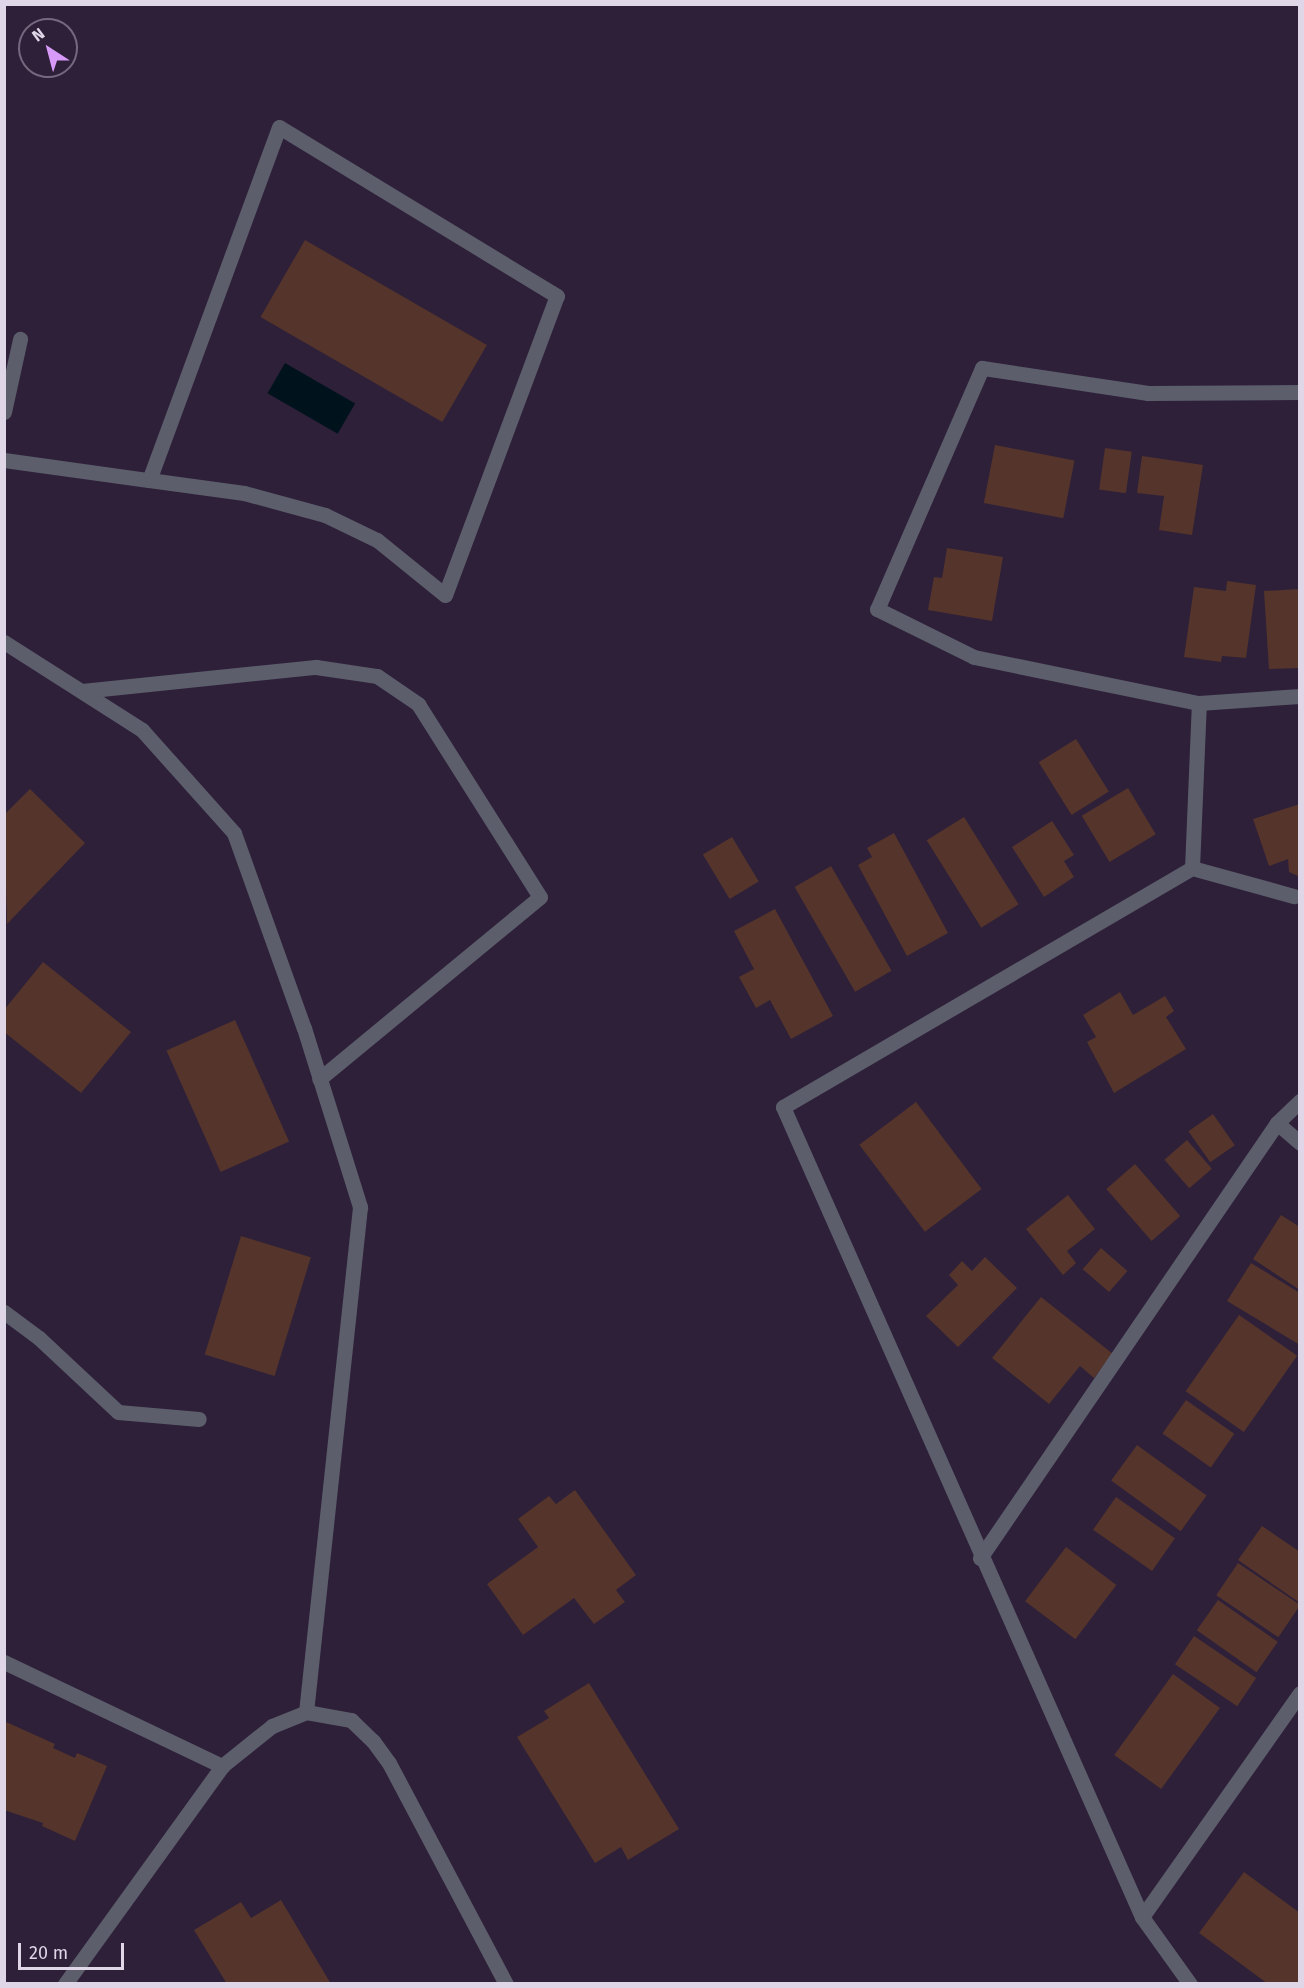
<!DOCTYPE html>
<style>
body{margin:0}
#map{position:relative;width:1304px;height:1988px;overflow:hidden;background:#2e2039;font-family:"Fira Sans",sans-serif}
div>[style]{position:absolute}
.water>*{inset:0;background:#00131d;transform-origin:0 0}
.building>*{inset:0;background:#54342b;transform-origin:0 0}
.street>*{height:15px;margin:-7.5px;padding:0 7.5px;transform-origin:7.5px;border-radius:7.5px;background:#5c5e6c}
span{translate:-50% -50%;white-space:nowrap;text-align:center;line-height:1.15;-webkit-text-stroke:4.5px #2e2039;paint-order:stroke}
.frame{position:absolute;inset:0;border:6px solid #dfd6e7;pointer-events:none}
.north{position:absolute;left:18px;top:18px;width:60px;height:60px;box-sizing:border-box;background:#2e2039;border:2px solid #75697f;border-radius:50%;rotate:324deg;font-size:16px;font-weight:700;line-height:24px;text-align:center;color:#dfd6e7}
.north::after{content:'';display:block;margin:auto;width:21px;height:27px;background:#d89af8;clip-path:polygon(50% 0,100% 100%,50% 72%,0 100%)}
.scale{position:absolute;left:18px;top:1943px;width:106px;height:27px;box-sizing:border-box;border:3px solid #dfd6e7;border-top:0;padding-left:8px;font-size:18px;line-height:21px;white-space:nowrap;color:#dfd6e7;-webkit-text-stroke:4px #2e2039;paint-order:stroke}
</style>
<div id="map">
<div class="water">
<i style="left:285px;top:363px;width:81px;height:35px;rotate:30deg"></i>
</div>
<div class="building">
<i style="left:305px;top:240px;width:210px;height:89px;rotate:30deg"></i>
<i style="left:995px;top:445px;width:81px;height:59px;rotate:11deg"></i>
<i style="left:1105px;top:448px;width:27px;height:42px;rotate:8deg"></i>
<i style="clip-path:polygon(1142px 456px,1203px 465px,1192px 535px,1159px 530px,1164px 496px,1137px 493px)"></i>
<i style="clip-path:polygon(947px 548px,1003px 557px,992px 621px,928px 610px,934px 577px,942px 578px)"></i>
<i style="clip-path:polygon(1227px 581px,1256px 585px,1246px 658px,1222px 656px,1221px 662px,1184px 657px,1194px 587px,1226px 591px)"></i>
<i style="clip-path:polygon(1300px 589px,1300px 668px,1269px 669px,1264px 591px)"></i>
<i style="left:1076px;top:739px;width:62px;height:44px;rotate:58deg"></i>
<i style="left:1128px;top:788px;width:54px;height:54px;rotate:59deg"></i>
<i style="clip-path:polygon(30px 789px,85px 843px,7px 924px,4px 815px)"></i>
<i style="clip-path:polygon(1300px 804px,1300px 877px,1289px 872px,1288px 859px,1269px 866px,1253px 819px)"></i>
<i style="left:964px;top:817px;width:103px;height:44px;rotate:58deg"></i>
<i style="clip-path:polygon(1052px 821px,1074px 855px,1064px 861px,1074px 877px,1044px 897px,1012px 847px)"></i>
<i style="clip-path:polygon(894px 833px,948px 933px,907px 956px,858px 865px,872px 857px,867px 848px)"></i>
<i style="left:732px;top:837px;width:52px;height:34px;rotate:59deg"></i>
<i style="left:831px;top:866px;width:121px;height:42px;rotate:60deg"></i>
<i style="clip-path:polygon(775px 909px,833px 1016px,791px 1039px,770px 1000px,756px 1008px,739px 977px,754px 969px,734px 931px)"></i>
<i style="clip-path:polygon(43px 962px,131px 1032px,81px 1093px,4px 1032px,4px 1010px)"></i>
<i style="clip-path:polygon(1120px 992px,1133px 1015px,1165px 996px,1174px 1011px,1166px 1017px,1186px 1049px,1114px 1093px,1087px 1042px,1096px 1037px,1083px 1015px)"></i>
<i style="left:235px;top:1020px;width:133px;height:75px;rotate:66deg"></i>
<i style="left:916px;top:1102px;width:109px;height:71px;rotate:53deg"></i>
<i style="left:1213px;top:1114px;width:38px;height:30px;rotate:55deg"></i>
<i style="left:1187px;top:1140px;width:38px;height:30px;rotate:49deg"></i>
<i style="left:1135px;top:1164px;width:69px;height:38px;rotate:49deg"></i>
<i style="clip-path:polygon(1068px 1195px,1095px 1229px,1067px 1251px,1076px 1263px,1063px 1275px,1026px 1229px)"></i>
<i style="clip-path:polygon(1281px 1215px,1300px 1227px,1300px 1290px,1253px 1259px)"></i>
<i style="left:241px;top:1236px;width:73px;height:124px;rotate:17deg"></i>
<i style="left:1101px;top:1248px;width:35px;height:28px;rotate:41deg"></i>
<i style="clip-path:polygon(985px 1257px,1017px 1288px,958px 1347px,926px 1316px,958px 1285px,949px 1275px,962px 1261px,972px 1271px)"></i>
<i style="clip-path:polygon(1251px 1263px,1300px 1293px,1300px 1345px,1227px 1301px)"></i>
<i style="clip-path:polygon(1041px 1297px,1113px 1354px,1094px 1378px,1080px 1366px,1049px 1404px,992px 1358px)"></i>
<i style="left:1239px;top:1315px;width:71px;height:93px;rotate:35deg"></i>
<i style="left:1186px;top:1400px;width:59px;height:41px;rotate:35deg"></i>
<i style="left:1137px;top:1445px;width:86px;height:44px;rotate:36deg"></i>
<i style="clip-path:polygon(575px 1490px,636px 1575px,616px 1590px,625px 1602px,594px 1624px,574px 1598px,523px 1635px,487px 1584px,538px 1547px,518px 1519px,549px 1496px,556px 1504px)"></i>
<i style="left:1116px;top:1497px;width:72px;height:40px;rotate:35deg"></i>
<i style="clip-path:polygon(1262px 1526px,1300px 1552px,1300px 1603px,1238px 1560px)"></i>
<i style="left:1066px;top:1547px;width:63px;height:68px;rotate:37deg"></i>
<i style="left:1238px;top:1563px;width:75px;height:39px;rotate:34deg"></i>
<i style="left:1218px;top:1600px;width:73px;height:37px;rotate:35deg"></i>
<i style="left:1194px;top:1636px;width:75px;height:34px;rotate:34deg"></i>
<i style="left:1173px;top:1674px;width:58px;height:100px;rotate:36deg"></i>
<i style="clip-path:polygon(589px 1683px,679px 1829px,628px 1860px,621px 1847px,595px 1863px,517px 1737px,549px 1718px,544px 1711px)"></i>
<i style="clip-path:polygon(4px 1721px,55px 1744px,53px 1748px,75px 1758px,77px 1753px,107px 1766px,75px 1841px,42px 1826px,43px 1823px,4px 1810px)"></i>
<i style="clip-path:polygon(1244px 1872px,1300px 1913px,1300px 1984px,1268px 1984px,1199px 1933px)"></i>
<i style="clip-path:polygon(281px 1900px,331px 1984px,227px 1984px,194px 1930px,241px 1902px,251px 1918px)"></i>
</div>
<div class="street">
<i style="left:1300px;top:392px;width:152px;rotate:179.6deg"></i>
<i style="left:1148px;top:393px;width:168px;rotate:-171.4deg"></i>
<i style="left:982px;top:368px;width:263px;rotate:113.5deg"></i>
<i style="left:877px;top:609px;width:108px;rotate:26.3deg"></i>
<i style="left:974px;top:657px;width:230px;rotate:11.6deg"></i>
<i style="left:1199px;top:703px;width:101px;rotate:-4deg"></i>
<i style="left:4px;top:412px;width:75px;rotate:-77.6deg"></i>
<i style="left:4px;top:460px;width:146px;rotate:7.9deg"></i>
<i style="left:149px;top:480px;width:96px;rotate:7.8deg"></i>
<i style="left:244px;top:493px;width:84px;rotate:15.2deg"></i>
<i style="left:325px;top:515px;width:58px;rotate:25.7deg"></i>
<i style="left:377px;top:540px;width:87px;rotate:39deg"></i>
<i style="left:445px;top:595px;width:319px;rotate:-69.5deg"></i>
<i style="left:557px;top:296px;width:325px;rotate:-148.7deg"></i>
<i style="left:279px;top:127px;width:376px;rotate:110.2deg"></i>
<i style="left:4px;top:642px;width:164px;rotate:32.5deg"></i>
<i style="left:142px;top:730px;width:138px;rotate:48.2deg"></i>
<i style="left:234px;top:833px;width:207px;rotate:70.3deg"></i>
<i style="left:304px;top:1028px;width:188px;rotate:72.6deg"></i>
<i style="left:360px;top:1207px;width:508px;rotate:96.1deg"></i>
<i style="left:82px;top:691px;width:235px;rotate:-5.9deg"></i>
<i style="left:316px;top:667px;width:62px;rotate:8.4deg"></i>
<i style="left:377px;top:676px;width:50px;rotate:34.3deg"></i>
<i style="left:418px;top:704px;width:228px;rotate:57.7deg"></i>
<i style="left:540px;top:897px;width:286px;rotate:140.5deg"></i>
<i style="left:1192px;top:868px;width:165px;rotate:-87.6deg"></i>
<i style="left:1277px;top:1123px;width:30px;rotate:41deg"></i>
<i style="left:4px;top:1312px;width:44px;rotate:36.6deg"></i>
<i style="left:39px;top:1338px;width:108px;rotate:43.1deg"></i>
<i style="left:118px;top:1412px;width:81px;rotate:4.9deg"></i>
<i style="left:980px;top:1558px;width:527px;rotate:-55.68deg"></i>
<i style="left:1277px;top:1123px;width:32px;rotate:-44deg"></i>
<i style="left:4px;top:1662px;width:242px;rotate:25.5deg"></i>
<i style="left:1142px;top:1917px;width:274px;rotate:-54.8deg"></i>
<i style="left:65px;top:1984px;width:269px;rotate:-54.2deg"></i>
<i style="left:222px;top:1766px;width:64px;rotate:-38.7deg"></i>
<i style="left:272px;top:1726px;width:37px;rotate:-22deg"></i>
<i style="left:306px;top:1712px;width:46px;rotate:10.1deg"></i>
<i style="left:351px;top:1720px;width:30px;rotate:44deg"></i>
<i style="left:373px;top:1741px;width:27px;rotate:54deg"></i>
<i style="left:389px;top:1763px;width:250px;rotate:62.1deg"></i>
<i style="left:1190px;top:1984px;width:82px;rotate:-125.6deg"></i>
<i style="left:1142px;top:1917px;width:886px;rotate:-113.9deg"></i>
<i style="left:783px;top:1107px;width:474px;rotate:-30.3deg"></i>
<i style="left:1192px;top:868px;width:106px;rotate:15.4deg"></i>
</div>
<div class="frame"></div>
<div class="north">N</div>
<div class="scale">20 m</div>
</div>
